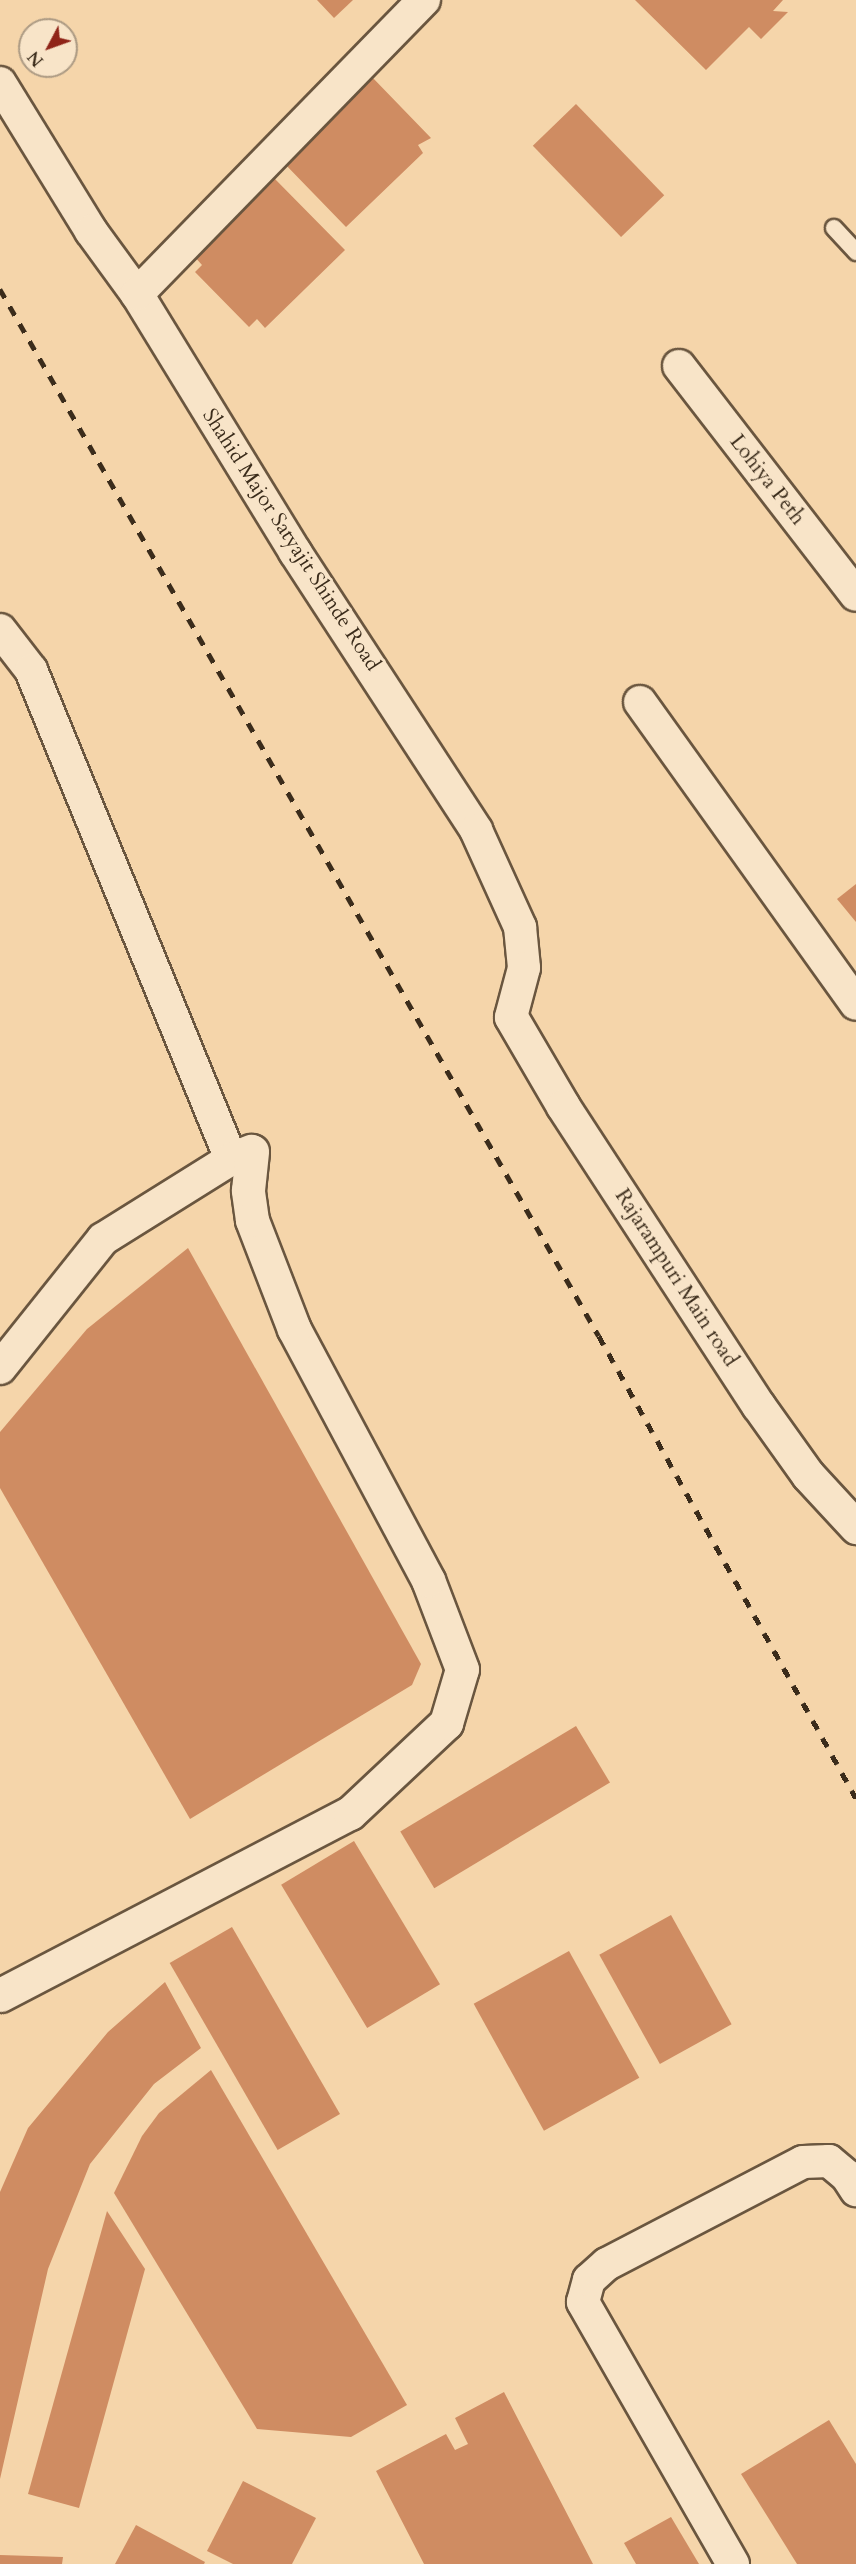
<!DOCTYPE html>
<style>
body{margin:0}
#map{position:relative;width:856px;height:2564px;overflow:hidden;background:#f5d5aa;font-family:Cardo,serif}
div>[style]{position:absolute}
.building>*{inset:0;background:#cf8c62;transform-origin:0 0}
.roads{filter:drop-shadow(2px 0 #6a563f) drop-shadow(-2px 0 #6a563f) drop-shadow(0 2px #6a563f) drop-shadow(0 -2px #6a563f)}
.lane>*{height:16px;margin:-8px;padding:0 8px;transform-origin:8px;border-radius:8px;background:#f8e4c8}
.street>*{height:32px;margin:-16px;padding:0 16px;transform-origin:16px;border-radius:16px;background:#f8e4c8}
.secondary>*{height:33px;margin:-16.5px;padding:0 16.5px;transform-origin:16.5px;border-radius:16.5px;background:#f8e4c8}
.rail>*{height:4.5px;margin-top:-2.25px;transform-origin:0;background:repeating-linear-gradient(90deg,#3b2c1b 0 10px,transparent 0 20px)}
span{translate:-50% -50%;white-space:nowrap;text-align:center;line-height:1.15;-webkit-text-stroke:5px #f8e4c8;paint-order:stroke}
.street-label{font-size:21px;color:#3b2c1b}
.north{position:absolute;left:18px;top:18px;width:60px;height:60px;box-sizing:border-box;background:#f8e4c8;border:2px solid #ac9a83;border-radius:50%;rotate:229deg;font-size:16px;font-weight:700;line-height:24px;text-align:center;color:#3b2c1b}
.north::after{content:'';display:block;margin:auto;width:21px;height:27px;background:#8f2418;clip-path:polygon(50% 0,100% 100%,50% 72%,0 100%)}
</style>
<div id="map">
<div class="building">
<i style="clip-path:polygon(317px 0,353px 0,334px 18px)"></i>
<i style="clip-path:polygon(635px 0,783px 0,773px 11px,788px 12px,761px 39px,749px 27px,706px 70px)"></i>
<i style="clip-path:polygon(371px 76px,431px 138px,418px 145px,423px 153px,346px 227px,282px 161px)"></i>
<i style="left:576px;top:104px;width:127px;height:60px;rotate:46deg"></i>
<i style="clip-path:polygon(274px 178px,345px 250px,265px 328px,257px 319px,249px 327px,195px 272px,202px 265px,194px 256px)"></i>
<i style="clip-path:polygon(856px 884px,856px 922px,837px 899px)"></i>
<i style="clip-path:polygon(188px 1248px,421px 1664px,412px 1685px,190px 1819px,0 1488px,0 1432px,87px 1329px)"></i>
<i style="left:576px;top:1726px;width:66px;height:205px;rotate:59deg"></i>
<i style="left:354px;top:1841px;width:167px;height:85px;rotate:59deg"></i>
<i style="left:671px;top:1915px;width:125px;height:82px;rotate:61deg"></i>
<i style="left:232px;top:1927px;width:216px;height:72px;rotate:60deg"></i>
<i style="left:569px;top:1951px;width:145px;height:109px;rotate:61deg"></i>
<i style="clip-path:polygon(165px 1982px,201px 2048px,154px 2084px,90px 2164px,48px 2269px,0 2479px,0 2192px,28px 2128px,108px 2032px)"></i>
<i style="clip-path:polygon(211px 2070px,407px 2405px,351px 2437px,257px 2429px,114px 2193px,142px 2136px,159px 2113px)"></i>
<i style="clip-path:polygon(107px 2211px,145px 2269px,79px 2508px,28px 2494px)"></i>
<i style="clip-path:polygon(504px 2392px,593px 2564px,424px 2564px,376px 2471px,446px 2434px,455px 2450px,468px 2444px,455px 2418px)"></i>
<i style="clip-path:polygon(829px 2420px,856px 2464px,856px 2564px,797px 2564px,741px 2474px)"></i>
<i style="clip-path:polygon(243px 2481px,316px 2518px,292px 2564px,233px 2564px,207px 2551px)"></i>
<i style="clip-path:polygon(671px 2517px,699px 2564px,636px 2564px,624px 2543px)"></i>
<i style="clip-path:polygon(136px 2525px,205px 2562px,204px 2564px,115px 2564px)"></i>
<i style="clip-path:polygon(0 2555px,63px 2557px,62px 2564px,0 2564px)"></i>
</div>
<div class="roads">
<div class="lane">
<i style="left:834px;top:228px;width:33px;rotate:47deg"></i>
</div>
<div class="street">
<i style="left:0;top:83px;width:174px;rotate:58.4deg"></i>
<i style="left:91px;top:231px;width:78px;rotate:53.9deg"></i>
<i style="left:137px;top:294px;width:303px;rotate:58.5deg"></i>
<i style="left:295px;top:552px;width:332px;rotate:56.9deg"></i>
<i style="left:476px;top:830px;width:107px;rotate:65.6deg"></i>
<i style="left:520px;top:927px;width:41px;rotate:84.4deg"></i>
<i style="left:524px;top:968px;width:51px;rotate:104.9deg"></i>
<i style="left:137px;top:294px;width:411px;rotate:-45.7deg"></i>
<i style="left:679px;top:366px;width:289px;rotate:52.3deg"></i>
<i style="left:0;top:630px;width:51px;rotate:52.2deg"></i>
<i style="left:31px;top:670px;width:528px;rotate:67.76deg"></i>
<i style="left:640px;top:702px;width:371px;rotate:54.4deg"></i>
<i style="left:0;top:1368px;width:165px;rotate:-51.4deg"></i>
<i style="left:103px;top:1239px;width:151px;rotate:-32deg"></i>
<i style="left:231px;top:1159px;width:22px;rotate:-22deg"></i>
<i style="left:733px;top:2564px;width:302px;rotate:-119.8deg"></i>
<i style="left:583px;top:2302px;width:23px;rotate:-75deg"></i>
<i style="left:589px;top:2280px;width:24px;rotate:-42deg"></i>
<i style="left:607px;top:2264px;width:221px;rotate:-27.5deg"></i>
<i style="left:803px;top:2162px;width:26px;rotate:-2deg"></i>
<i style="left:829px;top:2161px;width:23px;rotate:40deg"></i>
<i style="left:847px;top:2176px;width:17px;rotate:57deg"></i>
</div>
<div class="secondary">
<i style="left:511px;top:1017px;width:103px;rotate:59.7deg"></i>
<i style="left:563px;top:1106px;width:357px;rotate:56.9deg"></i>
<i style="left:758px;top:1405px;width:86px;rotate:54.5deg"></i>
<i style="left:808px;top:1475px;width:71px;rotate:47.3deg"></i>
<i style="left:0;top:1995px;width:394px;rotate:-27.5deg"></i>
<i style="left:350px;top:1813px;width:132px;rotate:-43.2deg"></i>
<i style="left:446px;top:1723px;width:56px;rotate:-73.5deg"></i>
<i style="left:462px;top:1669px;width:95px;rotate:-110.9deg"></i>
<i style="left:428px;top:1580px;width:285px;rotate:-118.1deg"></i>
<i style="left:294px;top:1329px;width:117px;rotate:-111.1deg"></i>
<i style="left:252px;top:1220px;width:30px;rotate:-98deg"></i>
<i style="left:248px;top:1190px;width:39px;rotate:-84deg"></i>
</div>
</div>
<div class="rail">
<i style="left:0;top:289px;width:1206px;rotate:60.23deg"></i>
<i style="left:599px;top:1336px;width:529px;rotate:60.91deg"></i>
</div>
<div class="street-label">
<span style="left:767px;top:480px;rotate:52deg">Lohiya Peth</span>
<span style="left:291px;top:540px;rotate:57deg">Shahid Major Satyajit Shinde Road</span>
<span style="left:676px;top:1278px;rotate:57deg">Rajarampuri Main road</span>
</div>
<div class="north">N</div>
</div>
